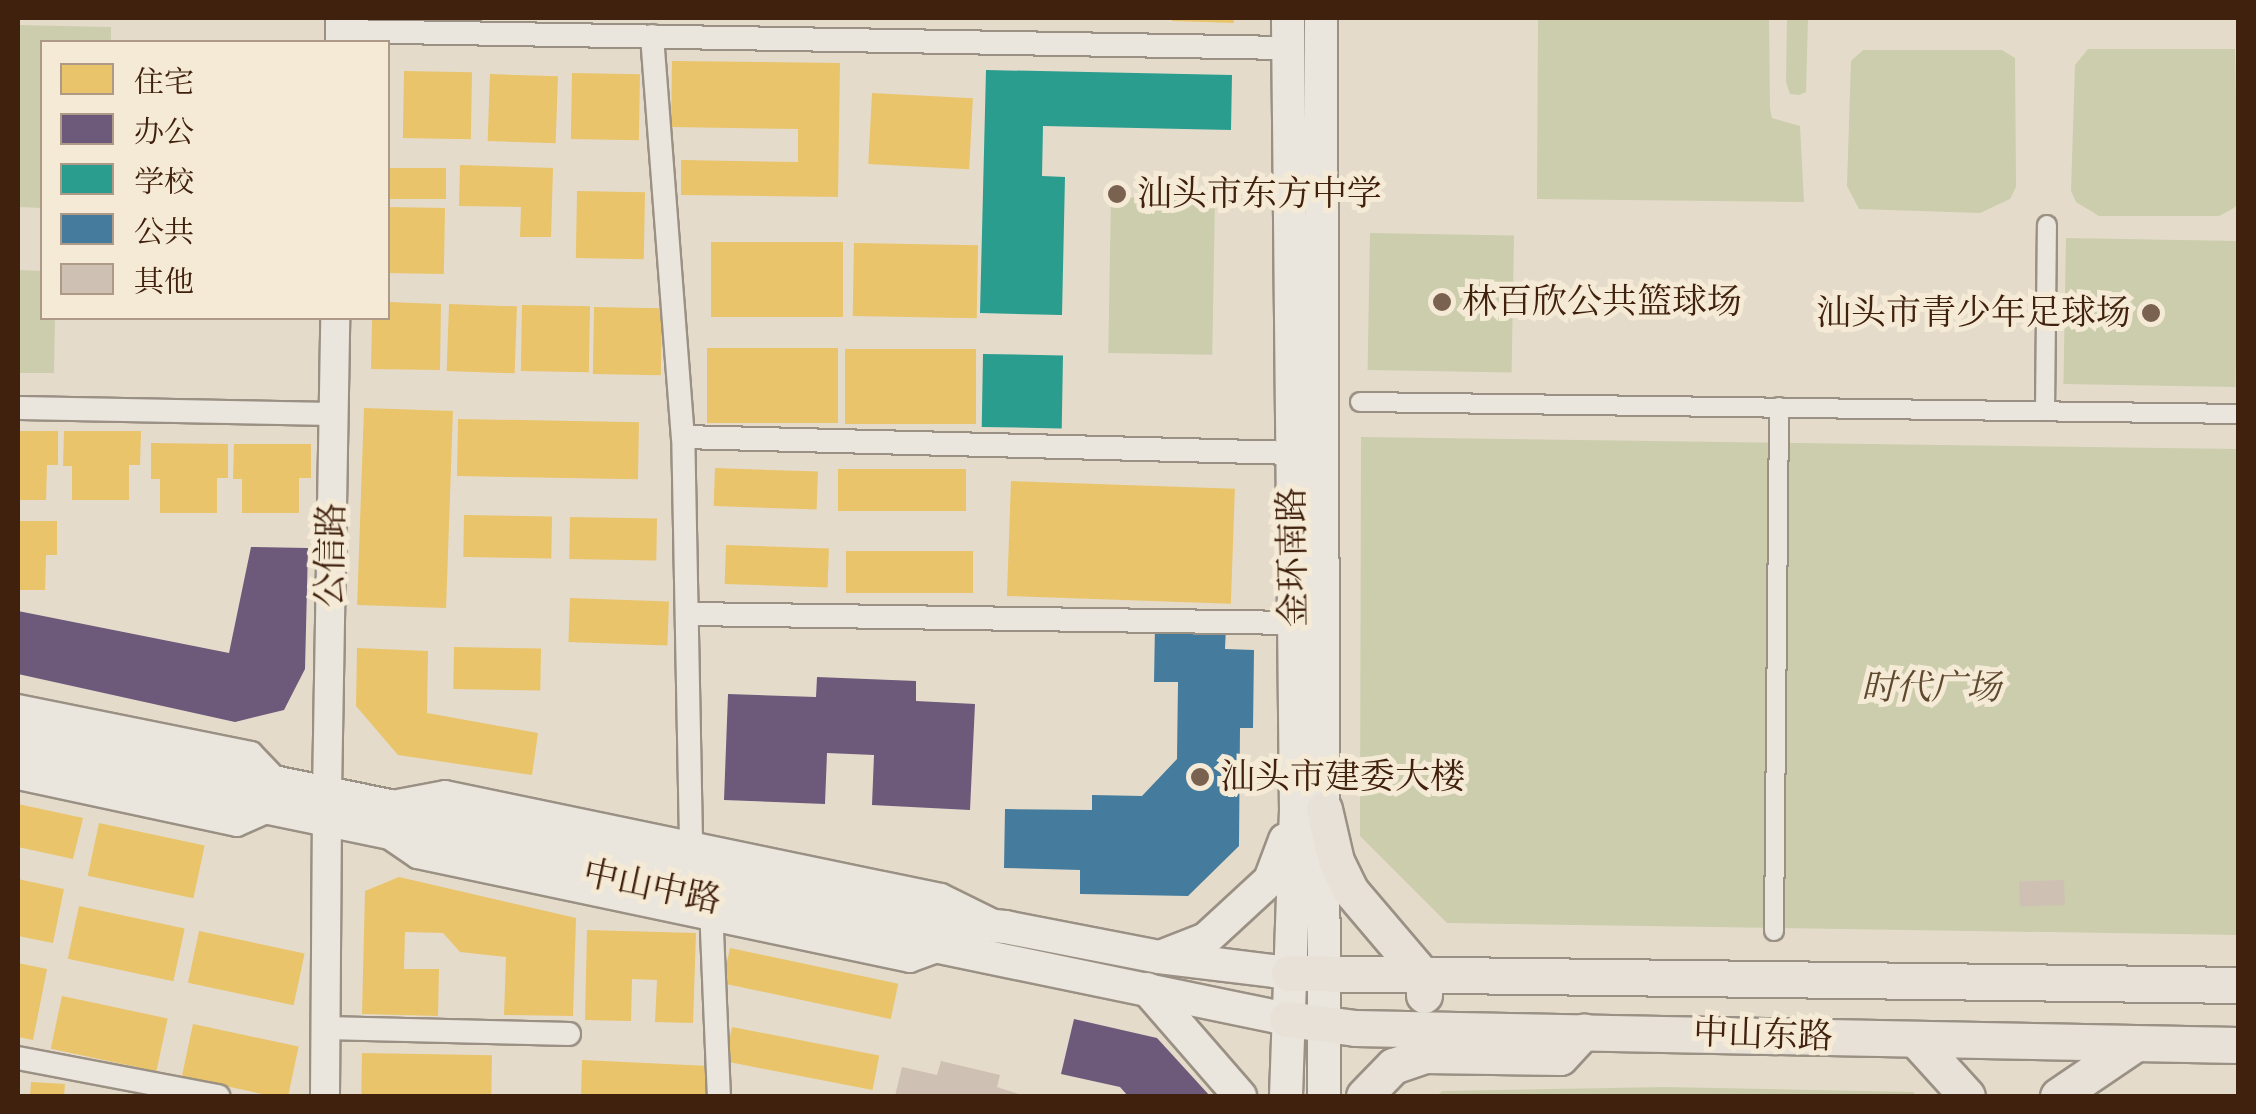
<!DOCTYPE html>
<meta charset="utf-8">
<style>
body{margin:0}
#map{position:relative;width:2256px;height:1114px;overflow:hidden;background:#e5dbcb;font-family:"IM FELL French Canon","Noto Serif SC",serif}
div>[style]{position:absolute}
.green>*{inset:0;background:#cbcdad;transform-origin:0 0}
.homes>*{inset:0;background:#e9c46a;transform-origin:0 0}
.offices>*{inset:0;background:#6d597a}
.schools>*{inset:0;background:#2a9d8f;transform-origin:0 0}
.public>*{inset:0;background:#457b9d}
.building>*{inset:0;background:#cfc0b4;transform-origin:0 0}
.roads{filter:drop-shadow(2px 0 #9a9084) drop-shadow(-2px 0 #9a9084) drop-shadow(0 2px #9a9084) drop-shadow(0 -2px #9a9084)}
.pedestrian>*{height:18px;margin:-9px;padding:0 9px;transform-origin:9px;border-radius:9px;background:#eae5dd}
.minor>*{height:22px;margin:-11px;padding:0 11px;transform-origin:11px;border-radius:11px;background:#eae5dd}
.tertiary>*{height:28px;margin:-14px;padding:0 14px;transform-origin:14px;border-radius:14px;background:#eae5dd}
.secondary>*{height:32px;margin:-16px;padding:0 16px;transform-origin:16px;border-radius:16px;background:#eae5dd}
.primary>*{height:35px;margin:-17.5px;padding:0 17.5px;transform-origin:17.5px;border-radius:17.5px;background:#e7e1d7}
.dots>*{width:28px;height:28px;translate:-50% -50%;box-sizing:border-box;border:5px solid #f5ead6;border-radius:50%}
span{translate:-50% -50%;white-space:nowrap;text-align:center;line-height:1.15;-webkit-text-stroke:10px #f5ead6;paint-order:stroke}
.poi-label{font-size:35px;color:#40210d}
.left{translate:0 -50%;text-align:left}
.right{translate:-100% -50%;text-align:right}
.street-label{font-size:35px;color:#40210d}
.park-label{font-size:35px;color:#5e492f;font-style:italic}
.frame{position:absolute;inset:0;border:20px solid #40210d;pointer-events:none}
.legend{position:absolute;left:40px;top:40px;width:350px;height:280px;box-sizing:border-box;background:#f5ead6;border:2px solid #ad9a86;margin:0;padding:12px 18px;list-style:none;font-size:30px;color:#40210d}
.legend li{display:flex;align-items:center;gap:20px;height:50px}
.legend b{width:50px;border:2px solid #ad9a86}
</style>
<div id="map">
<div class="green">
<i style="clip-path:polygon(1538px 18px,1769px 18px,1770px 108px,1772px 118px,1800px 126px,1804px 202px,1537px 199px)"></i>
<i style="clip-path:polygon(1782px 18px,1808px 18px,1806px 92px,1799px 95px,1790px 94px,1786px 82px,1787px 18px)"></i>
<i style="clip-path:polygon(18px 25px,111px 27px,111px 42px,42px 42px,42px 208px,18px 207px)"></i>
<i style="clip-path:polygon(2088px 49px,2235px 49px,2238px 203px,2234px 208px,2219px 216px,2099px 216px,2076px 202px,2071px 191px,2075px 65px)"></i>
<i style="clip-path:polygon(1863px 50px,2002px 50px,2015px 58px,2016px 187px,2010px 199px,1980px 213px,1859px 209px,1847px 186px,1851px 61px)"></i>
<i style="left:1111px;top:197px;width:104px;height:156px;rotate:1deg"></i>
<i style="left:1370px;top:233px;width:144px;height:137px;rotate:1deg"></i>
<i style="left:2066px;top:238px;width:172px;height:146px;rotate:1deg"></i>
<i style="clip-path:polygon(18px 270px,42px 271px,42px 318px,55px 318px,54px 373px,18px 373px)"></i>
<i style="clip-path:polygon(1361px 437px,2238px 449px,2238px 935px,1447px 923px,1360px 836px)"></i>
<i style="clip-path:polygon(1665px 1087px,1913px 1092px,1917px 1096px,1437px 1096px,1442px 1091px)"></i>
</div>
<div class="homes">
<i style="clip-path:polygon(1172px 18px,1234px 18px,1234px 23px,1172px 21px)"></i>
<i style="clip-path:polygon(672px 61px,840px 63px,838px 197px,681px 195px,681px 160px,798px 162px,798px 129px,671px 127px)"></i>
<i style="left:404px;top:71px;width:68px;height:67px;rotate:1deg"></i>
<i style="left:572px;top:73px;width:68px;height:66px;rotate:1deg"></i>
<i style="left:490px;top:74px;width:68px;height:67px;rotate:2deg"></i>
<i style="left:872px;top:93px;width:101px;height:71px;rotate:3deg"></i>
<i style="clip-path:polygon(460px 165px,553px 168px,551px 237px,520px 237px,521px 207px,459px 206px)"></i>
<i style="left:388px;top:168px;width:58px;height:31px"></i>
<i style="left:577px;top:191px;width:68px;height:67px;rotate:1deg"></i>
<i style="left:388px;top:207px;width:57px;height:66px;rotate:1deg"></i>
<i style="left:711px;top:242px;width:132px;height:75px"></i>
<i style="left:854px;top:243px;width:124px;height:73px;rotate:1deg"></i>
<i style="clip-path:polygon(388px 302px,441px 304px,440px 370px,371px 369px,372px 318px,388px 318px)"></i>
<i style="left:449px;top:304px;width:68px;height:67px;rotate:2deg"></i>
<i style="left:522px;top:305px;width:68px;height:66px;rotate:1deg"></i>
<i style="left:594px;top:307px;width:68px;height:67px;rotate:1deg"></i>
<i style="left:707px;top:348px;width:131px;height:75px"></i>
<i style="left:845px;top:349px;width:131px;height:75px"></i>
<i style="left:364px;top:408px;width:89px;height:197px;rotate:2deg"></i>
<i style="left:458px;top:419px;width:181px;height:57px;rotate:1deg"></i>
<i style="clip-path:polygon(18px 431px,58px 431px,58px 465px,47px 465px,46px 500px,18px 500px)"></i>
<i style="clip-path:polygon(64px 431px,141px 431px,140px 465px,129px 465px,129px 500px,72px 500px,72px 466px,63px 466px)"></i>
<i style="clip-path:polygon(151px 443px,228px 444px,228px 478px,217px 478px,217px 513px,160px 513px,160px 479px,151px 479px)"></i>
<i style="clip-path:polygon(234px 444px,311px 444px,311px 478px,299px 478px,299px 513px,242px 513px,242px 479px,233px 479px)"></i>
<i style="left:715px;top:468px;width:103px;height:38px;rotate:2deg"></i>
<i style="left:838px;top:469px;width:128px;height:42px"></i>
<i style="left:1011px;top:481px;width:224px;height:115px;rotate:2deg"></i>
<i style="left:464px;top:515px;width:88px;height:42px;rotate:1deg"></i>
<i style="left:570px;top:517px;width:87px;height:42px;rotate:1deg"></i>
<i style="clip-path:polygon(18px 521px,57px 521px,57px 555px,46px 555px,45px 590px,18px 590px)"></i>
<i style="left:726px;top:545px;width:103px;height:39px;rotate:2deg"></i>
<i style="left:846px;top:551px;width:127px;height:42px"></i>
<i style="left:570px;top:598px;width:99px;height:44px;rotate:2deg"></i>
<i style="left:454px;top:647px;width:87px;height:42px;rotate:1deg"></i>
<i style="clip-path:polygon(357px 648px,428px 651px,427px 713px,538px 733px,532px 775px,398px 755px,356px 706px)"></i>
<i style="clip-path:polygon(18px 804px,83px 818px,73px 859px,18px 847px)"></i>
<i style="left:99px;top:823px;width:108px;height:54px;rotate:12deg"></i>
<i style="clip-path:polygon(399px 877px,576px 918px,573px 1016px,504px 1015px,506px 957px,460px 952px,443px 933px,405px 932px,404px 969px,439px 969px,438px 1016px,362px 1014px,365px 891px)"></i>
<i style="clip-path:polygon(18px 879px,64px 889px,53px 943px,18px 936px)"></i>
<i style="left:79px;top:906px;width:108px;height:54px;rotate:12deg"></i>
<i style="clip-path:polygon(587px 930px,696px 933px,693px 1023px,655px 1022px,657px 980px,632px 979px,631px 1021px,585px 1020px)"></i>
<i style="left:199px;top:931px;width:108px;height:53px;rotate:12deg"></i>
<i style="left:730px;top:948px;width:172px;height:36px;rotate:12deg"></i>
<i style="clip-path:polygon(18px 963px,47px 969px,33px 1040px,18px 1037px)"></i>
<i style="left:62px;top:996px;width:108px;height:54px;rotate:12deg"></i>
<i style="left:193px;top:1024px;width:108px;height:54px;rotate:12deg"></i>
<i style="left:732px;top:1027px;width:150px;height:35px;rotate:11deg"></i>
<i style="left:362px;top:1053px;width:130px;height:43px;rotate:1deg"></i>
<i style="clip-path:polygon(582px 1060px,709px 1066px,708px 1096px,581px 1096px)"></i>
<i style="clip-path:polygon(31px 1082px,65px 1084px,64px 1096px,30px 1096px)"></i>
</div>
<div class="offices">
<i style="clip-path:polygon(251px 547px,308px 548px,305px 669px,284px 710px,235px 722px,18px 674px,18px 611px,229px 653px)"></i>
<i style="clip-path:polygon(817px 677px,916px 681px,916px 701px,975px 704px,970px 810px,872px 805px,874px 755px,827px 753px,825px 804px,724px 800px,728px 694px,816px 697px)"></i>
<i style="clip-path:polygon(1074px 1019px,1157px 1038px,1210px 1096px,1128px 1096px,1120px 1087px,1061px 1074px)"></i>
</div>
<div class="schools">
<i style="clip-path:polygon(986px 70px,1232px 75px,1231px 130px,1043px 126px,1042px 176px,1065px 177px,1062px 315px,980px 313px)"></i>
<i style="left:983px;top:354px;width:80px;height:73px;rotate:1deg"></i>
</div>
<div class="public">
<i style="clip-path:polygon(1155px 625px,1226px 626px,1225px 649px,1254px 650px,1253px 728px,1240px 728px,1239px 846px,1188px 896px,1080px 894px,1080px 870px,1004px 868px,1005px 809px,1092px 810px,1092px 795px,1142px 796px,1177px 759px,1178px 682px,1154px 682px)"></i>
</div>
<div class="building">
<i style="left:2064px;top:880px;width:25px;height:45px;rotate:88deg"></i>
<i style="clip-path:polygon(941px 1061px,1000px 1075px,997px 1087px,1025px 1096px,895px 1096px,902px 1067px,937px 1075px)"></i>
</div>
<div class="roads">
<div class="pedestrian">
<i style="left:1360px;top:402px;width:878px;rotate:0.78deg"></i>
<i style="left:2045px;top:411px;width:186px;rotate:-89.4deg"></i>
<i style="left:1774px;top:931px;width:524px;rotate:-89.45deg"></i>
</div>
<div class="minor">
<i style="left:340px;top:31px;width:948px;rotate:1.03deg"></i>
<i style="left:652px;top:36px;width:402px;rotate:85.6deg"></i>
<i style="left:18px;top:408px;width:316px;rotate:1.1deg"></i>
<i style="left:689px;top:614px;width:605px;rotate:0.85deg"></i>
<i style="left:18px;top:706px;width:238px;rotate:11.4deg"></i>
<i style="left:251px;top:753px;width:40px;rotate:46deg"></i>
<i style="left:18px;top:778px;width:224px;rotate:12.1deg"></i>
<i style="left:237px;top:825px;width:39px;rotate:-24deg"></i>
<i style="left:392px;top:802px;width:54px;rotate:-10.7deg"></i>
<i style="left:445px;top:792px;width:507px;rotate:11.73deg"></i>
<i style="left:941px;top:895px;width:57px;rotate:26.1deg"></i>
<i style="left:389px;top:838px;width:34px;rotate:34deg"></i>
<i style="left:417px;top:857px;width:504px;rotate:11.91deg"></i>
<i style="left:910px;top:961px;width:35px;rotate:-20deg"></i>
<i style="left:691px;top:841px;width:404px;rotate:-91.1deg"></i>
<i style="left:683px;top:437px;width:609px;rotate:1.5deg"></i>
<i style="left:711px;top:907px;width:189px;rotate:87.6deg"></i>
<i style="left:326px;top:1028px;width:243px;rotate:1.4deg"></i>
<i style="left:18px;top:1058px;width:204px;rotate:10.8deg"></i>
</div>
<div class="tertiary">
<i style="left:340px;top:42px;width:24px;rotate:-90deg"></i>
<i style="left:327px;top:793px;width:475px;rotate:-89deg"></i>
<i style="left:325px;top:1096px;width:276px;rotate:-89.6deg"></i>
</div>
<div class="secondary">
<i style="left:1321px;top:18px;width:1078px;rotate:89.84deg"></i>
<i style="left:18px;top:729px;width:946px;rotate:11.71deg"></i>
<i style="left:944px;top:921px;width:61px;rotate:5.6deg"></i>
<i style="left:1005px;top:927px;width:157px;rotate:11deg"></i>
<i style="left:1159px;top:957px;width:131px;rotate:7deg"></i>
<i style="left:18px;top:756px;width:1296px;rotate:11.71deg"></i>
<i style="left:1163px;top:956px;width:46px;rotate:-21.6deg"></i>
<i style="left:1206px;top:939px;width:87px;rotate:-42.7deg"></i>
<i style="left:1270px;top:880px;width:43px;rotate:-69.4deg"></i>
<i style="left:1147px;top:989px;width:142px;rotate:49deg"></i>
<i style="left:1286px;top:1096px;width:284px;rotate:-88deg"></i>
<i style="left:1296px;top:812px;width:794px;rotate:-90.58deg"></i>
</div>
<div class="primary">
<i style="left:1324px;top:809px;width:53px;rotate:77deg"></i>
<i style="left:1336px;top:861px;width:32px;rotate:64deg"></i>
<i style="left:1350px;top:890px;width:114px;rotate:49.6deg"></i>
<i style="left:1424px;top:977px;width:18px;rotate:90deg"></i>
<i style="left:1289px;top:973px;width:949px;rotate:0.72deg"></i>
<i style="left:1287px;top:1019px;width:69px;rotate:7.5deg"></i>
<i style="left:1355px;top:1028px;width:883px;rotate:1.1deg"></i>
<i style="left:1917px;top:1041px;width:74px;rotate:47.7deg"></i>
<i style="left:1364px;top:1096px;width:42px;rotate:-46deg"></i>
<i style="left:1393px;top:1066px;width:34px;rotate:-19deg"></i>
<i style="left:1425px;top:1055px;width:135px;rotate:0.8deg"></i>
<i style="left:1560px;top:1057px;width:35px;rotate:-47deg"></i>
<i style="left:2058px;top:1096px;width:94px;rotate:-34.2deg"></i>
</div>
</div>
<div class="dots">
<i style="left:1117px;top:194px;background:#7a6250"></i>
<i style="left:1442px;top:302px;background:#7a6250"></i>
<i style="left:2151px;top:313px;background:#7a6250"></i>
<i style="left:1200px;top:777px;background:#7a6250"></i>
</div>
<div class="poi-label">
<span class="left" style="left:1137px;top:194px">汕头市东方中学</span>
<span class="left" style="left:1462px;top:302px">林百欣公共篮球场</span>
<span class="right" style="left:2131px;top:313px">汕头市青少年足球场</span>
<span class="left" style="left:1220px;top:777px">汕头市建委大楼</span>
</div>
<div class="street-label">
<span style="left:331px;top:555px;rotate:-89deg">公信路</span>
<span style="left:1293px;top:557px;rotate:-91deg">金环南路</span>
<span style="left:652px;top:887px;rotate:12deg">中山中路</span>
<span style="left:1763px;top:1035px;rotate:2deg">中山东路</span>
</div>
<div class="park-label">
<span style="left:1931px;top:688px">时代广场</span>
</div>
<div class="frame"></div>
<ul class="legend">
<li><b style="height:28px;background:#e9c46a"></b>住宅</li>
<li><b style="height:28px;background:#6d597a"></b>办公</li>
<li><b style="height:28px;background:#2a9d8f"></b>学校</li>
<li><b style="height:28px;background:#457b9d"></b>公共</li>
<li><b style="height:28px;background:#cfc0b4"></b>其他</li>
</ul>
</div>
